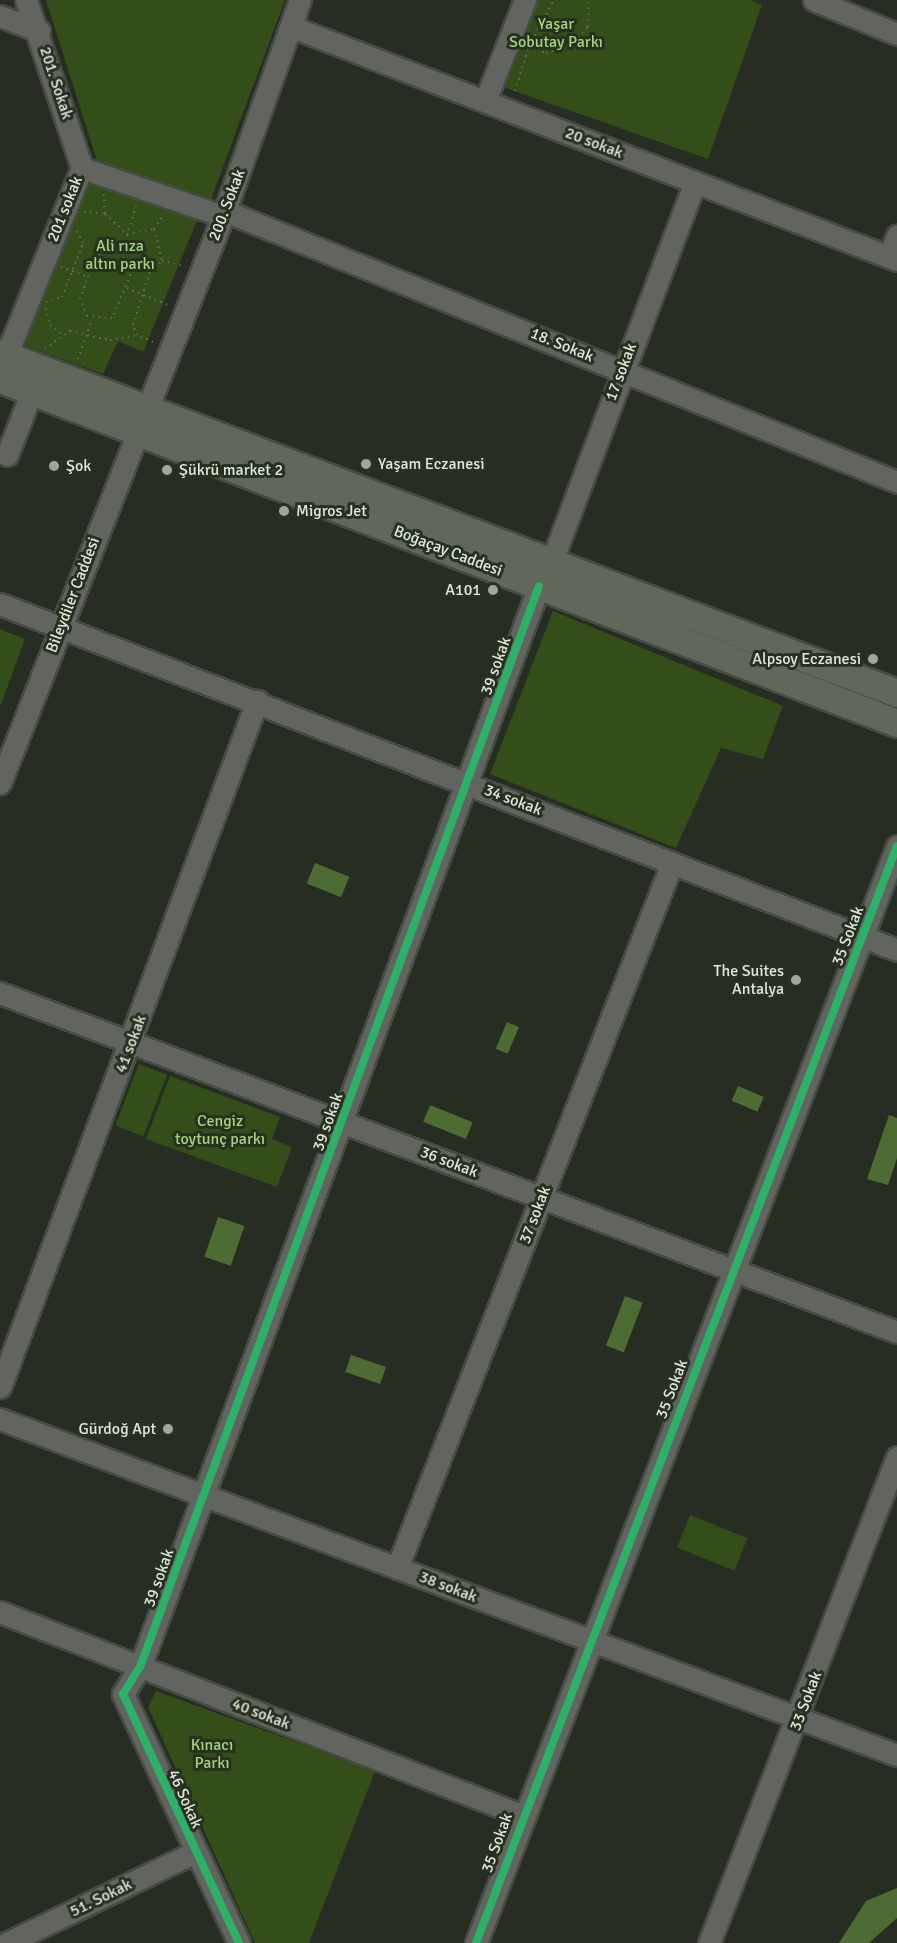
<!DOCTYPE html>
<meta charset="utf-8">
<style>
body{margin:0}
#map{position:relative;width:897px;height:1943px;overflow:hidden;background:#282d24;font-family:Signika,sans-serif}
div>[style]{position:absolute}
.green>*{inset:0;background:#334e18;transform-origin:0 0}
.water>*{inset:0;background:#4c6c33;transform-origin:0 0}
.path>*{height:2px;margin-top:-1px;transform-origin:0;background:repeating-linear-gradient(90deg,#646962 0 1.5px,transparent 0 6px)}
.roads{filter:drop-shadow(2px 0 #464b43) drop-shadow(-2px 0 #464b43) drop-shadow(0 2px #464b43) drop-shadow(0 -2px #464b43)}
.minor>*{height:21px;margin:-10.5px;padding:0 10.5px;transform-origin:10.5px;border-radius:10.5px;background:#62655f}
.major>*{height:27px;margin:-13.5px;padding:0 13.5px;transform-origin:13.5px;border-radius:13.5px;background:#60675b}
.cycleway>*{height:8px;margin:-4px;padding:0 4px;transform-origin:4px;border-radius:4px;background:#2db169}
.dots>*{width:16px;height:16px;translate:-50% -50%;box-sizing:border-box;border:3px solid #273120;border-radius:50%}
span{translate:-50% -50%;white-space:nowrap;text-align:center;line-height:1.15;-webkit-text-stroke:6px #273120;paint-order:stroke}
.park-label{font-size:16px;color:#a4d57c}
.street-label{font-size:16px;color:#e0e7dc}
.poi-label{font-size:16px;color:#e0e7dc}
.left{translate:0 -50%;text-align:left}
.right{translate:-100% -50%;text-align:right}
</style>
<div id="map">
<div class="green">
<i style="clip-path:polygon(46px 0,285px 0,210px 202px,97px 161px)"></i>
<i style="clip-path:polygon(533px 0,750px 0,762px 5px,708px 159px,500px 86px)"></i>
<i style="clip-path:polygon(88px 180px,198px 218px,143px 352px,118px 341px,103px 374px,23px 345px)"></i>
<i style="clip-path:polygon(553px 611px,783px 706px,763px 759px,721px 748px,676px 848px,490px 774px)"></i>
<i style="clip-path:polygon(0 629px,25px 639px,0 707px)"></i>
<i style="left:139px;top:1064px;width:30px;height:66px;rotate:21deg"></i>
<i style="clip-path:polygon(170px 1076px,280px 1117px,272px 1139px,292px 1147px,277px 1187px,146px 1139px)"></i>
<i style="left:690px;top:1515px;width:62px;height:35px;rotate:22deg"></i>
<i style="clip-path:polygon(156px 1691px,375px 1771px,309px 1943px,255px 1943px,148px 1707px)"></i>
</div>
<div class="water">
<i style="left:315px;top:863px;width:37px;height:22px;rotate:22deg"></i>
<i style="left:507px;top:1022px;width:13px;height:29px;rotate:23deg"></i>
<i style="left:738px;top:1086px;width:28px;height:16px;rotate:23deg"></i>
<i style="left:430px;top:1105px;width:46px;height:18px;rotate:22deg"></i>
<i style="clip-path:polygon(889px 1115px,897px 1118px,897px 1158px,888px 1185px,867px 1179px)"></i>
<i style="left:218px;top:1217px;width:28px;height:42px;rotate:19deg"></i>
<i style="left:625px;top:1296px;width:19px;height:53px;rotate:21deg"></i>
<i style="left:351px;top:1355px;width:37px;height:18px;rotate:19deg"></i>
<i style="clip-path:polygon(897px 1888px,897px 1918px,869px 1943px,839px 1943px,866px 1901px)"></i>
</div>
<div class="path">
<i style="left:526px;top:44px;width:22px;rotate:24deg"></i>
<i style="left:546px;top:53px;width:25px;rotate:-16deg"></i>
<i style="left:570px;top:46px;width:26px;rotate:-47deg"></i>
<i style="left:588px;top:27px;width:27px;rotate:-88deg"></i>
<i style="left:515px;top:91px;width:47px;rotate:-72.7deg"></i>
<i style="left:529px;top:46px;width:52px;rotate:-61.5deg"></i>
<i style="left:104px;top:194px;width:20px;rotate:87deg"></i>
<i style="left:105px;top:214px;width:30px;rotate:42deg"></i>
<i style="left:127px;top:234px;width:27px;rotate:-10deg"></i>
<i style="left:154px;top:229px;width:18px;rotate:-56deg"></i>
<i style="left:84px;top:212px;width:21px;rotate:5deg"></i>
<i style="left:154px;top:229px;width:33px;rotate:76deg"></i>
<i style="left:123px;top:247px;width:45px;rotate:-72deg"></i>
<i style="left:61px;top:267px;width:29px;rotate:20deg"></i>
<i style="left:88px;top:277px;width:29px;rotate:-63deg"></i>
<i style="left:101px;top:251px;width:18px;rotate:-16deg"></i>
<i style="left:118px;top:246px;width:13px;rotate:27deg"></i>
<i style="left:130px;top:252px;width:17px;rotate:80deg"></i>
<i style="left:133px;top:269px;width:53px;rotate:113.2deg"></i>
<i style="left:112px;top:318px;width:25px;rotate:-175deg"></i>
<i style="left:87px;top:316px;width:18px;rotate:-112deg"></i>
<i style="left:80px;top:299px;width:23px;rotate:-70deg"></i>
<i style="left:127px;top:288px;width:44px;rotate:22.5deg"></i>
<i style="left:46px;top:302px;width:17px;rotate:-17deg"></i>
<i style="left:62px;top:297px;width:58px;rotate:-68.7deg"></i>
<i style="left:83px;top:243px;width:15px;rotate:-118deg"></i>
<i style="left:46px;top:308px;width:17px;rotate:77deg"></i>
<i style="left:50px;top:325px;width:13px;rotate:39deg"></i>
<i style="left:153px;top:342px;width:17px;rotate:-156deg"></i>
<i style="left:137px;top:335px;width:11px;rotate:-112deg"></i>
<i style="left:133px;top:325px;width:57px;rotate:-72.5deg"></i>
<i style="left:150px;top:271px;width:16px;rotate:-40deg"></i>
<i style="left:162px;top:261px;width:24px;rotate:12deg"></i>
<i style="left:45px;top:349px;width:31px;rotate:-36deg"></i>
<i style="left:70px;top:331px;width:41px;rotate:12.7deg"></i>
<i style="left:110px;top:340px;width:27px;rotate:-10deg"></i>
<i style="left:78px;top:359px;width:41px;rotate:-70.3deg"></i>
</div>
<div class="roads">
<div class="minor">
<i style="left:26px;top:0;width:177px;rotate:71.6deg"></i>
<i style="left:814px;top:0;width:90px;rotate:22.3deg"></i>
<i style="left:0;top:16px;width:42px;rotate:21deg"></i>
<i style="left:292px;top:27px;width:648px;rotate:21.06deg"></i>
<i style="left:485px;top:101px;width:109px;rotate:-68.4deg"></i>
<i style="left:82px;top:168px;width:149px;rotate:18.8deg"></i>
<i style="left:225px;top:211px;width:725px;rotate:21.96deg"></i>
<i style="left:889px;top:256px;width:22px;rotate:-68deg"></i>
<i style="left:6px;top:356px;width:203px;rotate:-68deg"></i>
<i style="left:7px;top:455px;width:69px;rotate:-68.7deg"></i>
<i style="left:551px;top:563px;width:407px;rotate:-69.3deg"></i>
<i style="left:0;top:604px;width:961px;rotate:21.09deg"></i>
<i style="left:0;top:783px;width:609px;rotate:-68.53deg"></i>
<i style="left:223px;top:216px;width:229px;rotate:-70.4deg"></i>
<i style="left:0;top:993px;width:959px;rotate:20.7deg"></i>
<i style="left:0;top:1387px;width:733px;rotate:-69.46deg"></i>
<i style="left:0;top:1419px;width:958px;rotate:20.54deg"></i>
<i style="left:397px;top:1568px;width:757px;rotate:-68.69deg"></i>
<i style="left:0;top:1612px;width:559px;rotate:21.29deg"></i>
<i style="left:7px;top:1943px;width:209px;rotate:-25.8deg"></i>
<i style="left:239px;top:1943px;width:275px;rotate:-115deg"></i>
<i style="left:123px;top:1694px;width:32px;rotate:-58deg"></i>
<i style="left:140px;top:1667px;width:1152px;rotate:-69.74deg"></i>
<i style="left:476px;top:1943px;width:1175px;rotate:-69deg"></i>
<i style="left:709px;top:1943px;width:521px;rotate:-68.85deg"></i>
</div>
<div class="major">
<i style="left:0;top:353px;width:959px;rotate:20.76deg"></i>
<i style="left:0;top:379px;width:961px;rotate:20.98deg"></i>
</div>
</div>
<div class="cycleway">
<i style="left:239px;top:1943px;width:275px;rotate:-115deg"></i>
<i style="left:123px;top:1694px;width:32px;rotate:-58deg"></i>
<i style="left:140px;top:1667px;width:1152px;rotate:-69.74deg"></i>
<i style="left:476px;top:1943px;width:1175px;rotate:-69deg"></i>
</div>
<div class="dots">
<i style="left:366px;top:464px;background:#a0a69c"></i>
<i style="left:54px;top:466px;background:#a0a69c"></i>
<i style="left:167px;top:470px;background:#a0a69c"></i>
<i style="left:284px;top:511px;background:#a0a69c"></i>
<i style="left:493px;top:590px;background:#a0a69c"></i>
<i style="left:873px;top:659px;background:#a0a69c"></i>
<i style="left:796px;top:980px;background:#a0a69c"></i>
<i style="left:168px;top:1429px;background:#a0a69c"></i>
</div>
<div class="park-label">
<span style="left:556px;top:33px">Yaşar<br>Sobutay Parkı</span>
<span style="left:120px;top:255px">Ali rıza<br>altın parkı</span>
<span style="left:220px;top:1130px">Cengiz<br>toytunç parkı</span>
<span style="left:212px;top:1754px">Kınacı<br>Parkı</span>
</div>
<div class="street-label">
<span style="left:56px;top:83px;rotate:72deg">201. Sokak</span>
<span style="left:594px;top:143px;rotate:21deg">20 sokak</span>
<span style="left:227px;top:205px;rotate:-69deg">200. Sokak</span>
<span style="left:65px;top:209px;rotate:-68deg">201 sokak</span>
<span style="left:562px;top:345px;rotate:22deg">18. Sokak</span>
<span style="left:621px;top:372px;rotate:-69deg">17 sokak</span>
<span style="left:448px;top:551px;rotate:21deg">Boğaçay Caddesi</span>
<span style="left:73px;top:595px;rotate:-69deg">Bileydiler Caddesi</span>
<span style="left:496px;top:666px;rotate:-70deg">39 sokak</span>
<span style="left:513px;top:800px;rotate:21deg">34 sokak</span>
<span style="left:848px;top:936px;rotate:-69deg">35 Sokak</span>
<span style="left:131px;top:1044px;rotate:-69deg">41 sokak</span>
<span style="left:328px;top:1122px;rotate:-70deg">39 sokak</span>
<span style="left:449px;top:1162px;rotate:21deg">36 sokak</span>
<span style="left:535px;top:1215px;rotate:-69deg">37 sokak</span>
<span style="left:672px;top:1389px;rotate:-69deg">35 Sokak</span>
<span style="left:159px;top:1578px;rotate:-70deg">39 sokak</span>
<span style="left:448px;top:1587px;rotate:21deg">38 sokak</span>
<span style="left:806px;top:1701px;rotate:-69deg">33 Sokak</span>
<span style="left:261px;top:1714px;rotate:21deg">40 sokak</span>
<span style="left:185px;top:1799px;rotate:66deg">46 Sokak</span>
<span style="left:497px;top:1843px;rotate:-70deg">35 Sokak</span>
<span style="left:101px;top:1898px;rotate:-26deg">51. Sokak</span>
</div>
<div class="poi-label">
<span class="left" style="left:378px;top:464px">Yaşam Eczanesi</span>
<span class="left" style="left:66px;top:466px">Şok</span>
<span class="left" style="left:179px;top:470px">Şükrü market 2</span>
<span class="left" style="left:296px;top:511px">Migros Jet</span>
<span class="right" style="left:481px;top:590px">A101</span>
<span class="right" style="left:861px;top:659px">Alpsoy Eczanesi</span>
<span class="right" style="left:784px;top:980px">The Suites<br>Antalya</span>
<span class="right" style="left:156px;top:1429px">Gürdoğ Apt</span>
</div>
</div>
